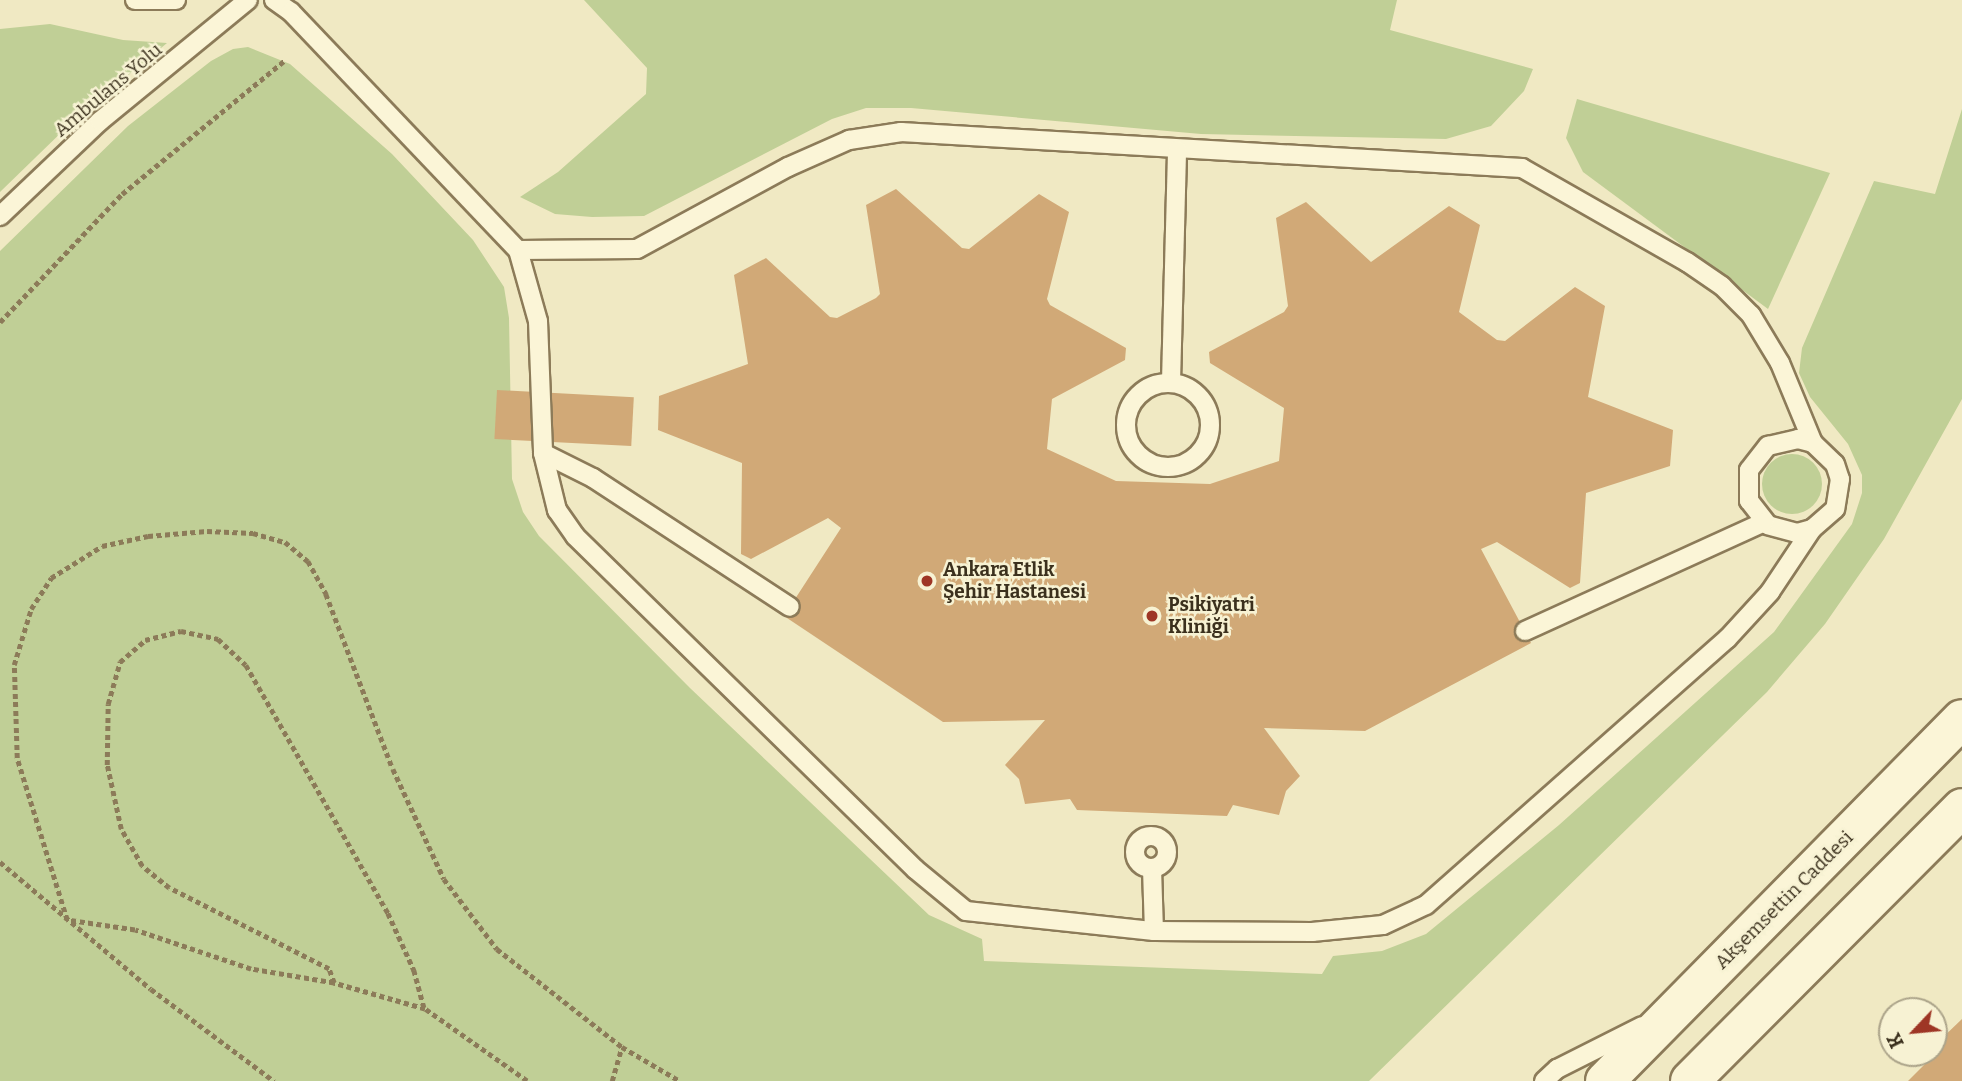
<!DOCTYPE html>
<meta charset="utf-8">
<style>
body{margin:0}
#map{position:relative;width:1962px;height:1081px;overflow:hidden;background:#f0e9c3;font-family:Bitter,serif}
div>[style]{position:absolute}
.green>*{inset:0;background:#c0cf96}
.round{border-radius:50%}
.building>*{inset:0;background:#d1a977;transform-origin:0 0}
.path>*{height:4.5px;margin-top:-2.25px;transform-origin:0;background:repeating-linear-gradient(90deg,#8c7b59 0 5px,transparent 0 8.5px)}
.roads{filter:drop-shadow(2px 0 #8c7b59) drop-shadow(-2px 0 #8c7b59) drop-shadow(0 2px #8c7b59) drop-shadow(0 -2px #8c7b59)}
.service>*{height:18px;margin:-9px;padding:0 9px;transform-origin:9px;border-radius:9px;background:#fbf5d7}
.service>.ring{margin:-9px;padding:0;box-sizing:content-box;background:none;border:18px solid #fbf5d7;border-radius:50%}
.secondary>*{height:38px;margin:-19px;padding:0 19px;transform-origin:19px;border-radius:19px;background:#fbf5d7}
.dots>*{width:19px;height:19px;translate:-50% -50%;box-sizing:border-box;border:4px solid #f7f2d3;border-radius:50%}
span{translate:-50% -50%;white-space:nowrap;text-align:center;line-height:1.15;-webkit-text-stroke:5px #f7f2d3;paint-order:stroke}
.street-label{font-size:19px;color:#3b301d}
.poi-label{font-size:19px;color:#3b301d;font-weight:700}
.left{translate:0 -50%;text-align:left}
.north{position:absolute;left:1878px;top:997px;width:70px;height:70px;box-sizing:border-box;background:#f7f2d3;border:2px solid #aca48a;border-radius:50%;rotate:244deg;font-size:19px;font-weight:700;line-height:28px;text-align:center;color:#3b301d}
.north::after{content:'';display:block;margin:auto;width:24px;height:32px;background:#9e3625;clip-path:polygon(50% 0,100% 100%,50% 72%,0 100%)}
</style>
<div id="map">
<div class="green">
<i style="clip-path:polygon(584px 0,1397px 0,1390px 30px,1533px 69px,1524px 91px,1491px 126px,1446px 139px,1201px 134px,911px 108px,866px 108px,832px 119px,644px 216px,592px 217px,555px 214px,520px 197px,558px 172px,646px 94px,647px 68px)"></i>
<i style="clip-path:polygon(50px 24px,123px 40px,167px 43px,70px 124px,0 192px,0 29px)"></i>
<i style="clip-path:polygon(248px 47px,290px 64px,392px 154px,473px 240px,504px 287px,509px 318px,512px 479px,523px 512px,539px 536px,690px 688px,929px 915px,982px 939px,984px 961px,1322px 974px,1333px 956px,1382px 951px,1426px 934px,1559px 825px,1774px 632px,1852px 524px,1862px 493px,1862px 475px,1848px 444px,1810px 397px,1799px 373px,1802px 348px,1874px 181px,1935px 194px,1962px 109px,1962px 399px,1884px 539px,1825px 624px,1767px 692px,1369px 1081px,0 1081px,0 251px,128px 126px,211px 61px,233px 49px)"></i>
<i style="clip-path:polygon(1577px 99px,1830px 173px,1768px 309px,1583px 172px,1566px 138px)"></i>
<i class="round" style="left:1762px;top:454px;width:60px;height:60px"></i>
</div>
<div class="building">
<i style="clip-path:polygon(896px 189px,962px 248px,969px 249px,1039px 194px,1069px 212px,1047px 299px,1050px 305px,1126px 348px,1125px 360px,1052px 399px,1047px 449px,1116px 481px,1210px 484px,1279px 461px,1284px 408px,1210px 363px,1209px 352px,1284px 312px,1288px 306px,1276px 218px,1306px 202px,1371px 262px,1449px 206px,1480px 225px,1459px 312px,1497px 340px,1505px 341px,1575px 287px,1605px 306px,1588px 397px,1673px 430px,1670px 466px,1586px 493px,1580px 583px,1570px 588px,1497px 542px,1481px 549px,1531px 643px,1365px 731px,1264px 728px,1300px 776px,1286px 791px,1279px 815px,1233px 805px,1227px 816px,1077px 810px,1070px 799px,1025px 804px,1019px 779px,1005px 765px,1045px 720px,943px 722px,784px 616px,841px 528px,828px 518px,751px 559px,741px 554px,742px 463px,658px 430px,659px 396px,748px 364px,734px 275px,766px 258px,830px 317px,837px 318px,876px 298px,880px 294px,866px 205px)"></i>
<i style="left:497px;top:390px;width:137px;height:49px;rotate:3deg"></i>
<i style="clip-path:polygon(1962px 1019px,1962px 1081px,1908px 1081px,1942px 1047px,1938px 1042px)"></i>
</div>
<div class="path">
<i style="left:0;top:322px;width:177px;rotate:-46.4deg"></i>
<i style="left:122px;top:194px;width:210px;rotate:-39.4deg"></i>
<i style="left:0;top:862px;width:197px;rotate:40.1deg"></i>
<i style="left:151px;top:989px;width:154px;rotate:36.8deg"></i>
<i style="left:334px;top:983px;width:15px;rotate:-110deg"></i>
<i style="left:329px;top:969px;width:179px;rotate:-153.1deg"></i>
<i style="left:169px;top:888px;width:35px;rotate:-141deg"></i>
<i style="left:142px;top:866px;width:43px;rotate:-119.6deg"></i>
<i style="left:121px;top:829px;width:66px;rotate:-102.3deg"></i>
<i style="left:107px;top:765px;width:61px;rotate:-89.1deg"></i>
<i style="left:108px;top:704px;width:44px;rotate:-74.1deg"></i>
<i style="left:120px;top:662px;width:33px;rotate:-41deg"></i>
<i style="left:145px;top:640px;width:37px;rotate:-14deg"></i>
<i style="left:181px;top:631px;width:38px;rotate:12deg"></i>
<i style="left:218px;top:639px;width:38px;rotate:43deg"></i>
<i style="left:246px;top:665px;width:286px;rotate:60.2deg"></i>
<i style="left:388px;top:913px;width:63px;rotate:65.5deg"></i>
<i style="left:414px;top:970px;width:39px;rotate:75deg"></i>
<i style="left:527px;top:1081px;width:125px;rotate:-144.8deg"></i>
<i style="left:425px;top:1009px;width:95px;rotate:-164.1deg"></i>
<i style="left:334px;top:983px;width:84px;rotate:-170.4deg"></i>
<i style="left:251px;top:969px;width:122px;rotate:-161.4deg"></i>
<i style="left:135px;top:930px;width:69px;rotate:-171.6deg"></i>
<i style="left:67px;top:920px;width:170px;rotate:-107.2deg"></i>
<i style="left:17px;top:758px;width:93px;rotate:-91.8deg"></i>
<i style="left:14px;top:665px;width:59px;rotate:-73.1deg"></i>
<i style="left:31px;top:609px;width:37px;rotate:-57deg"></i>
<i style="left:51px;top:578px;width:60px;rotate:-32.1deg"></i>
<i style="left:102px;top:546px;width:47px;rotate:-12.3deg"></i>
<i style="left:148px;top:536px;width:59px;rotate:-4.8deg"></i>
<i style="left:207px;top:531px;width:46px;rotate:2.5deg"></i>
<i style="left:253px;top:533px;width:33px;rotate:16deg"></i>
<i style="left:285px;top:542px;width:30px;rotate:40deg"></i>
<i style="left:308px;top:561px;width:38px;rotate:61deg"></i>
<i style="left:326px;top:594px;width:187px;rotate:69.1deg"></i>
<i style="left:393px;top:769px;width:121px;rotate:65.1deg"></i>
<i style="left:444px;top:879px;width:88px;rotate:52.9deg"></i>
<i style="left:497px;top:949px;width:159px;rotate:38.1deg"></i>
<i style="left:612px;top:1081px;width:35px;rotate:-74deg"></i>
<i style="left:622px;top:1047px;width:67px;rotate:30.4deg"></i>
</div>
<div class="roads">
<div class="service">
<i style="left:135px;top:0;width:41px"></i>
<i style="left:274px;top:0;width:21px;rotate:35deg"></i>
<i style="left:291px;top:12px;width:329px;rotate:46.4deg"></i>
<i style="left:518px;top:250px;width:74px;rotate:74.3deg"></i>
<i style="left:538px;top:321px;width:132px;rotate:87.8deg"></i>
<i style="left:543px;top:453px;width:59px;rotate:76.2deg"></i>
<i style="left:557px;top:510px;width:32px;rotate:55deg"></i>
<i style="left:575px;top:536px;width:476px;rotate:44.4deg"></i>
<i style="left:915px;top:869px;width:66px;rotate:39.5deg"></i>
<i style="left:966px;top:911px;width:189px;rotate:6.1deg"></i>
<i style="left:1154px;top:931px;width:158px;rotate:0.4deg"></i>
<i style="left:1312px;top:932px;width:71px;rotate:-5.6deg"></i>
<i style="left:1383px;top:925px;width:47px;rotate:-24.9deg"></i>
<i style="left:1426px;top:905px;width:402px;rotate:-41.5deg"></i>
<i style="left:1727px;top:639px;width:64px;rotate:-47.5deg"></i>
<i style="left:1770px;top:592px;width:76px;rotate:-56.3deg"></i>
<i style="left:0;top:216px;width:138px;rotate:-43.5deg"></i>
<i style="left:100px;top:121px;width:191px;rotate:-39.3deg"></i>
<i style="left:518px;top:250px;width:119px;rotate:-0.5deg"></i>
<i style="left:637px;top:249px;width:172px;rotate:-28.5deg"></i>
<i style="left:788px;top:167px;width:67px;rotate:-23.9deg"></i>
<i style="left:849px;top:140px;width:53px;rotate:-8.7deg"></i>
<i style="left:901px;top:132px;width:622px;rotate:3.32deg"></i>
<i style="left:1522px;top:168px;width:190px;rotate:29.7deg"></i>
<i style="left:1687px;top:262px;width:42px;rotate:34.4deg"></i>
<i style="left:1722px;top:286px;width:41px;rotate:45deg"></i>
<i style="left:1751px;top:315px;width:56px;rotate:58.9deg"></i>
<i style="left:1780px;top:363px;width:87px;rotate:67.6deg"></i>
<i style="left:1813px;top:443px;width:30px;rotate:44deg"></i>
<i style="left:1835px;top:464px;width:16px;rotate:72deg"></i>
<i style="left:1840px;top:479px;width:30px;rotate:99deg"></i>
<i style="left:1835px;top:509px;width:30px;rotate:139deg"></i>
<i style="left:1812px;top:529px;width:16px;rotate:165deg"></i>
<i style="left:1797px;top:533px;width:30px;rotate:-165deg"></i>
<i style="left:1768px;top:525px;width:31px;rotate:-128deg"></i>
<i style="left:1749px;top:501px;width:31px;rotate:-90deg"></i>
<i style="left:1749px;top:470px;width:31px;rotate:-52deg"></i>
<i style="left:1768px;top:446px;width:31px;rotate:-13deg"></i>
<i style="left:1798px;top:439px;width:16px;rotate:15deg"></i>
<i style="left:1171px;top:382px;width:232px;rotate:-88.5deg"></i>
<i class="ring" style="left:1126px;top:383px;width:66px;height:66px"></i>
<i style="left:543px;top:453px;width:56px;rotate:26.6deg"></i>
<i style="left:593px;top:478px;width:235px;rotate:33.2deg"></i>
<i style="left:1525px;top:631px;width:263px;rotate:-24.5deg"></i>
<i class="ring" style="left:1135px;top:836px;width:14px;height:14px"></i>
<i style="left:1152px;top:868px;width:63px;rotate:88.2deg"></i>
<i style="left:1544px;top:1081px;width:18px;rotate:-43deg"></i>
<i style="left:1557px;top:1069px;width:95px;rotate:-26.8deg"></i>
</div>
<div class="secondary">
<i style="left:1605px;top:1081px;width:508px;rotate:-45.4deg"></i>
<i style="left:1690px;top:1081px;width:385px;rotate:-45.1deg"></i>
</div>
</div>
<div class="dots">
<i style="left:927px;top:581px;background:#9e3625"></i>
<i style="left:1152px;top:616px;background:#9e3625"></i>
</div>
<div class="street-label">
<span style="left:108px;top:90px;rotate:-40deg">Ambulans Yolu</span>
<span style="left:1784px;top:900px;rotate:-45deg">Akşemsettin Caddesi</span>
</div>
<div class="poi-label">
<span class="left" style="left:943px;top:581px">Ankara Etlik<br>Şehir Hastanesi</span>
<span class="left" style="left:1168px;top:616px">Psikiyatri<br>Kliniği</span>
</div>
<div class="north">K</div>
</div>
